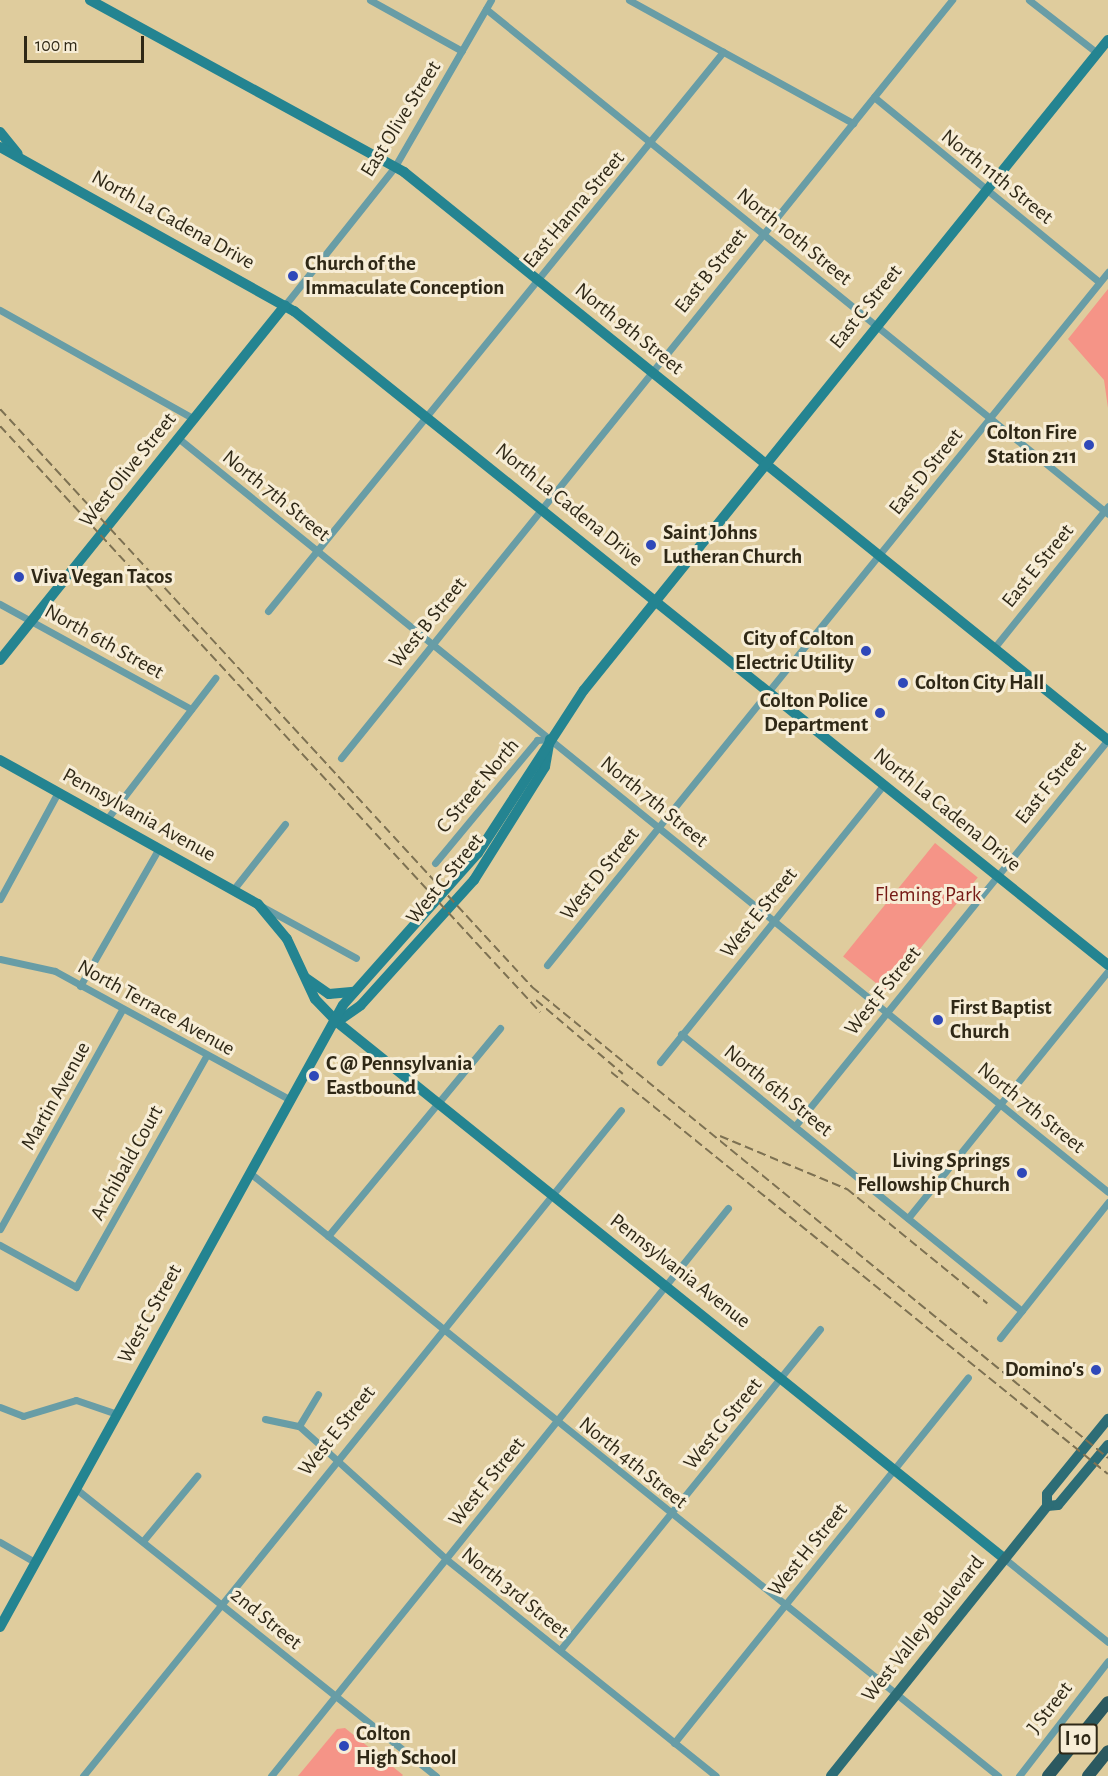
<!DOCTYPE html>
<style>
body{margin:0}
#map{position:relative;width:1108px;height:1776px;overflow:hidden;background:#dfcc9d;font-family:"Alegreya Sans",sans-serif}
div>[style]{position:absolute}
.green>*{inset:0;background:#f59487;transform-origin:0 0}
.street>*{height:7px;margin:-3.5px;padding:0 3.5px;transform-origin:3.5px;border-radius:3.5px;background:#689da6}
.secondary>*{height:10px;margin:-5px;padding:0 5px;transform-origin:5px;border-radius:5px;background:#248491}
.primary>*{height:10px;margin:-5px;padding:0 5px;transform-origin:5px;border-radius:5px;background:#2d6d76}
.highway>*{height:12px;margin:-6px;padding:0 6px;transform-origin:6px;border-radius:6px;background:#2b5960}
.rail>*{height:2px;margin-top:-1px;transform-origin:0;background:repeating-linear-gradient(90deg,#7d7152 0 9px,transparent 0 13.5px)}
.dots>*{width:16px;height:16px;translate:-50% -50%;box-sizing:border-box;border:3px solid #f7edd6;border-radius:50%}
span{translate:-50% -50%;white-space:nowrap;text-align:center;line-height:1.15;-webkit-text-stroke:6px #f7edd6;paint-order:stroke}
.shield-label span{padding:2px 4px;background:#f7edd6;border:2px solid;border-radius:4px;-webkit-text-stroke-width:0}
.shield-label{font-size:20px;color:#2f2816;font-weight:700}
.street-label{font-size:21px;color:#2f2816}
.poi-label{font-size:21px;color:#2f2816;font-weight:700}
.left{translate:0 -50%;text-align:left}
.right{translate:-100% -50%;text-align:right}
.park-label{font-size:21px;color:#761a15}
.scale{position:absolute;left:24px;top:36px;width:120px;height:27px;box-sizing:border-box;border:3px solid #2f2816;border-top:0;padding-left:8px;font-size:18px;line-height:21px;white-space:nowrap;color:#2f2816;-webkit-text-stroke:4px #f7edd6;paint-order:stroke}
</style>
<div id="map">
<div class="green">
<i style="clip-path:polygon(1108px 289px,1108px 408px,1104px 380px,1068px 339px)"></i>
<i style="left:935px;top:843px;width:55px;height:146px;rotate:39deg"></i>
<i style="clip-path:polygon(345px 1728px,403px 1775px,402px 1776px,298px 1776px,337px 1729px)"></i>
</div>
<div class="street">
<i style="left:370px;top:0;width:105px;rotate:29deg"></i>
<i style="left:629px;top:0;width:256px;rotate:28.8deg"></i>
<i style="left:1029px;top:0;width:86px;rotate:37.9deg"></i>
<i style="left:486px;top:9px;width:801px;rotate:39.07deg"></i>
<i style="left:874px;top:97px;width:291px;rotate:39.4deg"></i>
<i style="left:285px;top:305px;width:175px;rotate:-51.5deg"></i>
<i style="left:394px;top:168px;width:194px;rotate:-60deg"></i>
<i style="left:0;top:310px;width:223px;rotate:29.3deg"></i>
<i style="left:178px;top:438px;width:1197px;rotate:39.03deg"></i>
<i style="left:0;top:604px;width:218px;rotate:28.8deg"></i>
<i style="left:268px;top:611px;width:721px;rotate:-50.86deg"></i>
<i style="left:994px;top:648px;width:182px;rotate:-51.2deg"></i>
<i style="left:341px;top:758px;width:974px;rotate:-51.13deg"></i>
<i style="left:107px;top:819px;width:178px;rotate:-52.5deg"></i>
<i style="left:435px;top:863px;width:160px;rotate:-50.3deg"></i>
<i style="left:537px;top:740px;width:13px;rotate:-4deg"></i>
<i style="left:233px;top:890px;width:84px;rotate:-51.8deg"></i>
<i style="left:0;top:899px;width:122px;rotate:-61.5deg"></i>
<i style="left:263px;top:907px;width:106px;rotate:28.7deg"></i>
<i style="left:0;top:959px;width:56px;rotate:12.3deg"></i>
<i style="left:55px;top:971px;width:269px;rotate:28.7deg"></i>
<i style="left:547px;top:965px;width:892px;rotate:-51.01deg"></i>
<i style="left:80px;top:986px;width:159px;rotate:-60.2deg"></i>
<i style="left:681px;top:1034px;width:439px;rotate:39.1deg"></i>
<i style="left:660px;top:1062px;width:357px;rotate:-51.1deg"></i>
<i style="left:795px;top:1126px;width:498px;rotate:-51deg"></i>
<i style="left:250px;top:1173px;width:961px;rotate:38.87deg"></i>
<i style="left:908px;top:1218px;width:318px;rotate:-51deg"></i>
<i style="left:0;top:1229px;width:251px;rotate:-60.9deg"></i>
<i style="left:328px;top:1236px;width:270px;rotate:-50.4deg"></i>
<i style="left:0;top:1245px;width:87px;rotate:28.9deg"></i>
<i style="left:76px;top:1287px;width:265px;rotate:-60.6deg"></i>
<i style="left:1000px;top:1338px;width:174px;rotate:-51.5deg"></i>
<i style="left:0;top:1407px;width:25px;rotate:21deg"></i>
<i style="left:23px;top:1416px;width:55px;rotate:-16.8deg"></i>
<i style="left:76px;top:1400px;width:43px;rotate:18.9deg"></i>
<i style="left:265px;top:1419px;width:35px;rotate:12deg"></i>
<i style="left:299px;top:1426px;width:198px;rotate:42.1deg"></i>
<i style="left:446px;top:1559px;width:346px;rotate:38.8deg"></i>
<i style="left:299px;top:1426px;width:37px;rotate:-59deg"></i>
<i style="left:75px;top:1488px;width:462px;rotate:38.6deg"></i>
<i style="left:143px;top:1541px;width:85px;rotate:-50.3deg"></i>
<i style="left:0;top:1542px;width:39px;rotate:30deg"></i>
<i style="left:1005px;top:1559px;width:132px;rotate:38.9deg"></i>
<i style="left:560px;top:1650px;width:413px;rotate:-51deg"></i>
<i style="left:674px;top:1743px;width:469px;rotate:-51.2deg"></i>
<i style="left:83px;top:1776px;width:856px;rotate:-51.07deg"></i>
<i style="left:271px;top:1776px;width:729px;rotate:-51.18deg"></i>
<i style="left:1019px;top:1776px;width:145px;rotate:-52.3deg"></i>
</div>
<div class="secondary">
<i style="left:90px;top:0;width:358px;rotate:28.7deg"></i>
<i style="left:404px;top:172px;width:905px;rotate:38.9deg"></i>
<i style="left:0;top:132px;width:28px;rotate:51deg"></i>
<i style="left:0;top:147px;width:337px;rotate:29.2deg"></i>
<i style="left:294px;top:311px;width:1044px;rotate:38.78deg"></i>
<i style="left:0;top:660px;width:455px;rotate:-51.2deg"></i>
<i style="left:0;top:760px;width:295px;rotate:29.2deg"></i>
<i style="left:258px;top:904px;width:45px;rotate:50.4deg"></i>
<i style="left:287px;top:939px;width:66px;rotate:65deg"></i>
<i style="left:315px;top:999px;width:32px;rotate:46deg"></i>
<i style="left:337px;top:1022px;width:857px;rotate:38.8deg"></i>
<i style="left:306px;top:978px;width:28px;rotate:35deg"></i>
<i style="left:329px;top:994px;width:25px;rotate:-5deg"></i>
<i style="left:337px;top:1022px;width:29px;rotate:-35deg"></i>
<i style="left:361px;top:1005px;width:169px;rotate:-47.9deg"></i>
<i style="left:474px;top:880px;width:133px;rotate:-57.9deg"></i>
<i style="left:545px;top:767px;width:28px;rotate:-80deg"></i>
<i style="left:0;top:1627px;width:710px;rotate:-61.13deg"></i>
<i style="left:343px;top:1005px;width:203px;rotate:-48.4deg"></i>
<i style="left:478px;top:853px;width:194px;rotate:-57deg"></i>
<i style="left:584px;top:690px;width:835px;rotate:-51.13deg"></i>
</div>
<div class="primary">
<i style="left:1047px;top:1506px;width:11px;rotate:-5deg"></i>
<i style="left:1058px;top:1505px;width:78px;rotate:-50.2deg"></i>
<i style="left:831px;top:1776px;width:346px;rotate:-51.3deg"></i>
<i style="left:1047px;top:1506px;width:12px;rotate:-90deg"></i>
<i style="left:1047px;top:1494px;width:97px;rotate:-50.9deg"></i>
</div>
<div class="highway">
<i style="left:1048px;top:1776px;width:95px;rotate:-51deg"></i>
<i style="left:1088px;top:1776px;width:32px;rotate:-51deg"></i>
</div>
<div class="rail">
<i style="left:0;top:409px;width:786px;rotate:47.37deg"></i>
<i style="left:532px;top:987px;width:744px;rotate:39.27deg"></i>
<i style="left:0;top:426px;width:797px;rotate:47.34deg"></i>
<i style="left:536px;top:1000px;width:114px;rotate:40.4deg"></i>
<i style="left:611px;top:1072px;width:639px;rotate:38.97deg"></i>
<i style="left:720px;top:1136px;width:138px;rotate:22.7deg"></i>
<i style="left:847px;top:1189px;width:181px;rotate:39.2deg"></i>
</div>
<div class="dots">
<i style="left:293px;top:276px;background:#2f48b9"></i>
<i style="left:1089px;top:445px;background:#2f48b9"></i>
<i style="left:651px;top:545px;background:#2f48b9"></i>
<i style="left:19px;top:577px;background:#2f48b9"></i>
<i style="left:866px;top:651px;background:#2f48b9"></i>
<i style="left:903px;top:683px;background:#2f48b9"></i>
<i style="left:880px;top:713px;background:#2f48b9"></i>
<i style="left:938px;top:1020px;background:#2f48b9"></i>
<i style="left:314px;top:1076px;background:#2f48b9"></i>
<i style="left:1022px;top:1173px;background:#2f48b9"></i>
<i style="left:1096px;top:1370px;background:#2f48b9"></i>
<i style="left:344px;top:1746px;background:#2f48b9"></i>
</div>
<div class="shield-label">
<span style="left:1078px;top:1739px">I 10</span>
</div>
<div class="street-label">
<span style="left:401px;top:119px;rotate:-58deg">East Olive Street</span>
<span style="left:997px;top:177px;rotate:39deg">North 11th Street</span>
<span style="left:574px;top:210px;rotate:-50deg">East Hanna Street</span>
<span style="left:173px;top:220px;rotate:29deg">North La Cadena Drive</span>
<span style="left:794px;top:237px;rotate:39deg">North 10th Street</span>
<span style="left:711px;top:271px;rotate:-51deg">East B Street</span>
<span style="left:866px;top:307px;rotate:-51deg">East C Street</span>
<span style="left:629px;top:329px;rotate:39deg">North 9th Street</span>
<span style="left:128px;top:470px;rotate:-51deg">West Olive Street</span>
<span style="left:926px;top:472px;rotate:-51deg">East D Street</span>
<span style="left:276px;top:496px;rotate:39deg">North 7th Street</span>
<span style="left:569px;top:505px;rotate:39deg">North La Cadena Drive</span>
<span style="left:1038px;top:566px;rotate:-51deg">East E Street</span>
<span style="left:428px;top:623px;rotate:-51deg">West B Street</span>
<span style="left:104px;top:642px;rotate:29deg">North 6th Street</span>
<span style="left:1051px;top:783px;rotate:-51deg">East F Street</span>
<span style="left:478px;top:786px;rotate:-50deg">C Street North</span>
<span style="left:654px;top:802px;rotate:39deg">North 7th Street</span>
<span style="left:947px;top:810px;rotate:39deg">North La Cadena Drive</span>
<span style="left:139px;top:815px;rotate:29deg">Pennsylvania Avenue</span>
<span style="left:600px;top:874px;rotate:-51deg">West D Street</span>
<span style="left:445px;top:879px;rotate:-51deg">West C Street</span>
<span style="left:759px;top:913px;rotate:-51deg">West E Street</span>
<span style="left:883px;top:991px;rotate:-51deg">West F Street</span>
<span style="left:156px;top:1008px;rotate:29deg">North Terrace Avenue</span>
<span style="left:778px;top:1091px;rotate:39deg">North 6th Street</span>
<span style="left:56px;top:1096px;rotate:-61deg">Martin Avenue</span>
<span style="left:1031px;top:1108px;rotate:39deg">North 7th Street</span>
<span style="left:127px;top:1163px;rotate:-61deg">Archibald Court</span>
<span style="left:680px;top:1271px;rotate:38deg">Pennsylvania Avenue</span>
<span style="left:150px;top:1314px;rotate:-61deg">West C Street</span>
<span style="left:723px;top:1424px;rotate:-51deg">West G Street</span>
<span style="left:337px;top:1431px;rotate:-51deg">West E Street</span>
<span style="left:633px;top:1463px;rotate:39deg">North 4th Street</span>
<span style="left:487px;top:1482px;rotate:-51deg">West F Street</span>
<span style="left:808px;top:1550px;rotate:-51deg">West H Street</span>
<span style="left:515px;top:1593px;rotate:39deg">North 3rd Street</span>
<span style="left:266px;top:1619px;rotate:39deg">2nd Street</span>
<span style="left:923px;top:1629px;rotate:-51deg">West Valley Boulevard</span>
<span style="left:1050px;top:1708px;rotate:-52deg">J Street</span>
</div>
<div class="poi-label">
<span class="left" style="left:305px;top:276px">Church of the<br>Immaculate Conception</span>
<span class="right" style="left:1077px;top:445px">Colton Fire<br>Station 211</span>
<span class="left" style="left:663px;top:545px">Saint Johns<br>Lutheran Church</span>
<span class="left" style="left:31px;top:577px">Viva Vegan Tacos</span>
<span class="right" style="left:854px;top:651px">City of Colton<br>Electric Utility</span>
<span class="left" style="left:915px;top:683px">Colton City Hall</span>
<span class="right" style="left:868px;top:713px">Colton Police<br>Department</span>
<span class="left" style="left:950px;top:1020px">First Baptist<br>Church</span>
<span class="left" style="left:326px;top:1076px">C @ Pennsylvania<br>Eastbound</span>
<span class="right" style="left:1010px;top:1173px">Living Springs<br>Fellowship Church</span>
<span class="right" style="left:1084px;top:1370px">Domino's</span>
<span class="left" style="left:356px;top:1746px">Colton<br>High School</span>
</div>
<div class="park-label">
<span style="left:928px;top:895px">Fleming Park</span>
</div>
<div class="scale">100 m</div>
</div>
